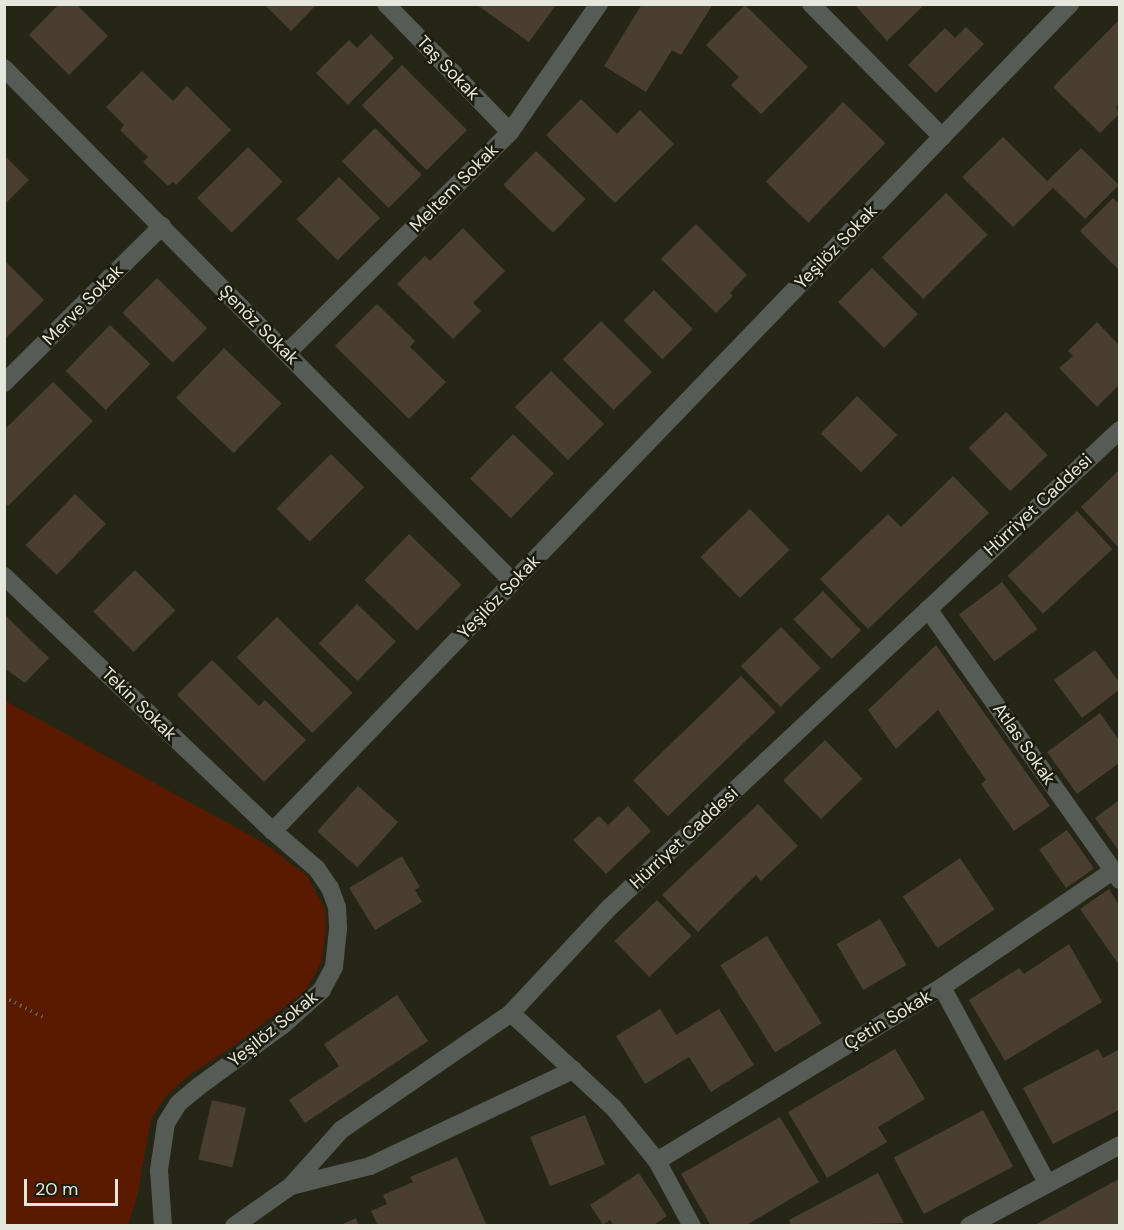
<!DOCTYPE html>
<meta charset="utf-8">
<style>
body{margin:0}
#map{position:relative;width:1124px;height:1230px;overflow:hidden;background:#262616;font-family:"DM Sans",sans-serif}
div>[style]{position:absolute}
.green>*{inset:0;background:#591a00}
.building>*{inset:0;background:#493e30;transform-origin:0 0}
.path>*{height:4px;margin-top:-2px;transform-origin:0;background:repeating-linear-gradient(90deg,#616253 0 1.5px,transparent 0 6px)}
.street>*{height:18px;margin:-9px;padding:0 9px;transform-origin:9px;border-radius:9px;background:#565b55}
span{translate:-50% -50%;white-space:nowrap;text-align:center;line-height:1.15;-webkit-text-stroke:5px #1c1c0d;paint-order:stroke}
.street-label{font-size:18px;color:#e6e7dc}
.frame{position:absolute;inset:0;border:6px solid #e6e7dc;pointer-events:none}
.scale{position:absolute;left:24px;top:1179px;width:94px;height:27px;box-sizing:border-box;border:3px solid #e6e7dc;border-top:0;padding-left:8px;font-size:18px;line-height:21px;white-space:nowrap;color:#e6e7dc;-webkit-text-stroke:4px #1c1c0d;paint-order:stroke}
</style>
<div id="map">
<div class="green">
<i style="clip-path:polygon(4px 700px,264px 843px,307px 876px,325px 909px,326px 930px,321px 963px,305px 991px,235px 1045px,189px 1075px,166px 1096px,151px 1119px,137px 1196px,128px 1225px,5px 1225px)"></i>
</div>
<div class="building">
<i style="clip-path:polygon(59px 4px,76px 4px,108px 36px,69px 75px,29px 35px)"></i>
<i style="clip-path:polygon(264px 4px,317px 4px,291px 31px)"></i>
<i style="clip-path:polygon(642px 4px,713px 4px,681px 55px,672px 50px,646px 92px,604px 66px)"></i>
<i style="clip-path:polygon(854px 4px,920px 4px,922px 7px,887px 41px)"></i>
<i style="clip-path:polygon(477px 5px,556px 5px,529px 42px)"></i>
<i style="clip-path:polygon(745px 5px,808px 67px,761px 114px,731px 85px,739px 77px,706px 45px)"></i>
<i style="clip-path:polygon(1119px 20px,1119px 104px,1116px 107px,1119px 114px,1100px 133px,1053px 87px)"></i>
<i style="clip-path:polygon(966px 27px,984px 44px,936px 93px,908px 65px,945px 28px,955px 38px)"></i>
<i style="clip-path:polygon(371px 34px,394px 58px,348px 105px,316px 73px,349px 40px,357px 48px)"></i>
<i style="left:402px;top:65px;width:92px;height:57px;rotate:45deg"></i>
<i style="clip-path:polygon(142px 71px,173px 101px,187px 86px,231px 130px,176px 185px,173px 182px,168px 186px,143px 162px,148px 157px,120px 130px,124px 125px,106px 107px)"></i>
<i style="clip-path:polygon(581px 99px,617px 134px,640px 110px,674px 144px,615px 203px,546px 135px)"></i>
<i style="left:843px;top:102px;width:59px;height:111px;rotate:44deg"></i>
<i style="left:375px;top:128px;width:66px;height:47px;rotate:45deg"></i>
<i style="clip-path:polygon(1003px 137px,1047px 181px,1081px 148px,1119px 185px,1085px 219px,1053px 188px,1013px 227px,962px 177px)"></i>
<i style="left:248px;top:147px;width:49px;height:72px;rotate:45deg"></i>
<i style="left:536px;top:151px;width:69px;height:47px;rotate:44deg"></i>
<i style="clip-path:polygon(4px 155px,29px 180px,4px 205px)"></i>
<i style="left:339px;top:177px;width:58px;height:60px;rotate:45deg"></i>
<i style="left:946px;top:193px;width:59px;height:91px;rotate:45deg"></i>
<i style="clip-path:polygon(1113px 198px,1119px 204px,1119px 270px,1080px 231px)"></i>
<i style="clip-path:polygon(696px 224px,747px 275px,730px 293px,733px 296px,716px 313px,661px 259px)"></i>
<i style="clip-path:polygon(463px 228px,505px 271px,473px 303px,481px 311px,453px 339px,397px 284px,425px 256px,430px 261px)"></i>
<i style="clip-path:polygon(4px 260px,44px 300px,4px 340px)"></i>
<i style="left:872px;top:268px;width:65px;height:48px;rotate:45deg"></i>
<i style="left:157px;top:278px;width:71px;height:49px;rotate:45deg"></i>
<i style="left:654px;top:290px;width:55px;height:43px;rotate:45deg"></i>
<i style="clip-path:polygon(377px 304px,415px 341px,410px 347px,446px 382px,409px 419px,335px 346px)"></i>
<i style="left:601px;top:321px;width:72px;height:54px;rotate:45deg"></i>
<i style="clip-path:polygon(1097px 322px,1119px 345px,1119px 385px,1097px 407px,1059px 368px,1073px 356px,1068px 351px)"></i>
<i style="left:110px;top:325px;width:56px;height:64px;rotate:44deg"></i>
<i style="left:224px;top:348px;width:80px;height:69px;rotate:44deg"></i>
<i style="left:551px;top:371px;width:75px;height:51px;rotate:45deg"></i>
<i style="clip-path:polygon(53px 382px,93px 421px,8px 506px,4px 502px,4px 430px)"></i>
<i style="left:857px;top:396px;width:56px;height:52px;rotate:44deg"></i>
<i style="left:1006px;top:412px;width:60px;height:52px;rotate:46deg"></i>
<i style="left:513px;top:434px;width:57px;height:62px;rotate:44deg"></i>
<i style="left:331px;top:454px;width:47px;height:77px;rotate:45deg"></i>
<i style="clip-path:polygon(1119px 470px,1119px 548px,1081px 507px)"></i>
<i style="clip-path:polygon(953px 476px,989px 513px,868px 629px,820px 579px,888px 514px,901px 527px)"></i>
<i style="left:75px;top:494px;width:43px;height:71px;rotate:44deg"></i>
<i style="left:750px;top:509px;width:57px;height:69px;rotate:46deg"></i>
<i style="left:1077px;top:511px;width:52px;height:95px;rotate:47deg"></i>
<i style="left:409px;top:534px;width:73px;height:64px;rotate:44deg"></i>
<i style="left:135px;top:570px;width:57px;height:59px;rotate:45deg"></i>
<i style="left:1002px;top:582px;width:59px;height:54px;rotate:53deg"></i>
<i style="left:823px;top:591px;width:55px;height:41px;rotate:46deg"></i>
<i style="left:357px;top:604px;width:54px;height:55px;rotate:44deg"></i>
<i style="clip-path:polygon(4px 614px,49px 658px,25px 683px,4px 668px)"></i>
<i style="left:277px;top:617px;width:107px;height:57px;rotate:45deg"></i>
<i style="left:781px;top:627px;width:57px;height:56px;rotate:46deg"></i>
<i style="clip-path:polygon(936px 645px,1050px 806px,1014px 831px,981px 784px,986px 780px,938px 710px,896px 749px,868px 710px)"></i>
<i style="clip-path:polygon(1095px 650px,1119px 682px,1119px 690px,1082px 718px,1054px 680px)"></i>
<i style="clip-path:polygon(212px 660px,259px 706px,265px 700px,306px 740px,264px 782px,177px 695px)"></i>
<i style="left:741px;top:676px;width:50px;height:150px;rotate:46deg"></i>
<i style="clip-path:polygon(1100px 713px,1119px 740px,1119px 763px,1077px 794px,1047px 752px)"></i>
<i style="left:825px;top:740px;width:54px;height:58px;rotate:46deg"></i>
<i style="left:358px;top:786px;width:54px;height:61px;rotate:42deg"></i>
<i style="clip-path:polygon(1119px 800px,1119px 851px,1095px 818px)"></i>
<i style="clip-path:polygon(758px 804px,798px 846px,761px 881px,756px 875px,698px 932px,662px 895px)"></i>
<i style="clip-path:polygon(628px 806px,651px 831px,606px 874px,573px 840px,599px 816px,608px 825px)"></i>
<i style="left:1067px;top:830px;width:47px;height:34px;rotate:55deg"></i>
<i style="clip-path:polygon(402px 856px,420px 887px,415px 890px,422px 902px,375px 930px,349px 888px)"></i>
<i style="left:960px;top:858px;width:62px;height:69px;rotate:56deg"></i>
<i style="clip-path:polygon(1109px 889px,1119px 905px,1119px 965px,1080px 909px)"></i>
<i style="left:657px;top:900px;width:50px;height:59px;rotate:46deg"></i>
<i style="left:880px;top:919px;width:53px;height:50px;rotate:60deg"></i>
<i style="left:767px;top:936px;width:103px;height:55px;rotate:58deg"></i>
<i style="clip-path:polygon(1069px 944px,1102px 1002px,1005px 1061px,969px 1000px,1019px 968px,1024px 974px)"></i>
<i style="clip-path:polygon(397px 995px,428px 1041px,305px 1123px,289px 1100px,339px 1066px,324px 1044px)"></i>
<i style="clip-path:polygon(660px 1009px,676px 1035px,719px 1009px,754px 1065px,711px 1092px,689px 1057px,645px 1084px,616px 1036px)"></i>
<i style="clip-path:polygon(895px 1049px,925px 1099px,878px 1127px,887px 1142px,827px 1178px,788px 1112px)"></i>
<i style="clip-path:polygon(1098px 1049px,1103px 1058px,1118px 1050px,1119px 1053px,1119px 1110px,1053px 1144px,1023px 1088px)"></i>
<i style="left:212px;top:1100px;width:35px;height:61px;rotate:13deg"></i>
<i style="left:983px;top:1110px;width:64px;height:101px;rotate:62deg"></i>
<i style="left:585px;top:1115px;width:53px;height:59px;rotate:68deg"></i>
<i style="clip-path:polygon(780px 1117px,819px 1182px,745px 1226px,711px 1226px,681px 1174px)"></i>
<i style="clip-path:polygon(457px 1157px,487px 1226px,378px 1226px,371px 1211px,387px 1204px,383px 1195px,413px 1182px,410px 1177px)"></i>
<i style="clip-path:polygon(639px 1173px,667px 1216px,652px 1226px,614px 1226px,610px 1220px,603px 1225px,590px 1205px)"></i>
<i style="clip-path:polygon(878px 1173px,904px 1223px,791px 1226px,789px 1220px)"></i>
<i style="clip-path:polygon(1119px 1179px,1119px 1226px,1033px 1226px,1082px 1199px)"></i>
<i style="clip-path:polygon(356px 1218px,359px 1226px,338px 1226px)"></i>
</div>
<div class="path">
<i style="left:4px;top:997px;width:46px;rotate:27.1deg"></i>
</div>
<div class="street">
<i style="left:386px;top:4px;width:178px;rotate:45.9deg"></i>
<i style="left:811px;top:4px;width:187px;rotate:45.4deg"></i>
<i style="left:4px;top:68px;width:723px;rotate:45.28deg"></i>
<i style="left:287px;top:353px;width:314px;rotate:-44.7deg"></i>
<i style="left:510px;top:132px;width:156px;rotate:-55.2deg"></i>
<i style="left:4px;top:383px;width:223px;rotate:-44.8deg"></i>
<i style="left:4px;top:576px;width:371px;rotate:43.5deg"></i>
<i style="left:273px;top:831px;width:58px;rotate:40.8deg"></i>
<i style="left:317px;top:869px;width:23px;rotate:56deg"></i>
<i style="left:330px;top:888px;width:20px;rotate:70deg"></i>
<i style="left:337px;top:907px;width:22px;rotate:87deg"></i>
<i style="left:338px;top:929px;width:38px;rotate:96deg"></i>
<i style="left:334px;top:967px;width:26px;rotate:118deg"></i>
<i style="left:322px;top:990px;width:52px;rotate:138.1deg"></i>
<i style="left:283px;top:1025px;width:105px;rotate:143.9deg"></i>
<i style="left:198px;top:1087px;width:26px;rotate:140deg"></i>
<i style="left:178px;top:1104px;width:22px;rotate:122deg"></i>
<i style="left:166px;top:1123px;width:48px;rotate:98.5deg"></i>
<i style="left:159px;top:1170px;width:56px;rotate:85.9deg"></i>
<i style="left:928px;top:609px;width:332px;rotate:54.7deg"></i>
<i style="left:273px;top:831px;width:1149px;rotate:-46.06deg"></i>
<i style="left:942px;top:987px;width:222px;rotate:61.8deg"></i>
<i style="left:511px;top:1013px;width:139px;rotate:42.7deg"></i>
<i style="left:613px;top:1107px;width:70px;rotate:50.8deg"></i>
<i style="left:657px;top:1161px;width:74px;rotate:61.7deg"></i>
<i style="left:657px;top:1161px;width:334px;rotate:-31.4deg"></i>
<i style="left:942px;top:987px;width:207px;rotate:-34.2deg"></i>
<i style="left:291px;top:1186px;width:81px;rotate:-14.2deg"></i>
<i style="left:370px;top:1166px;width:225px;rotate:-25.3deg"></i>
<i style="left:234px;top:1226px;width:70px;rotate:-35.1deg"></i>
<i style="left:291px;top:1186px;width:75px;rotate:-48.2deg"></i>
<i style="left:341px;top:1130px;width:206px;rotate:-34.5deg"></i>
<i style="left:511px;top:1013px;width:145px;rotate:-47deg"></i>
<i style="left:610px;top:907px;width:698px;rotate:-43.09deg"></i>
<i style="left:969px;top:1226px;width:171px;rotate:-28.2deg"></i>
</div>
<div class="street-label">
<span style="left:448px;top:68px;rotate:46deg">Taş Sokak</span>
<span style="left:454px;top:188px;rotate:-45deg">Meltem Sokak</span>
<span style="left:836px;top:247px;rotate:-46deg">Yeşilöz Sokak</span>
<span style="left:83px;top:305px;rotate:-45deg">Merve Sokak</span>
<span style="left:259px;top:325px;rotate:45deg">Şenöz Sokak</span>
<span style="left:1038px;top:505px;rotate:-43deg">Hürriyet Caddesi</span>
<span style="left:499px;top:597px;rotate:-46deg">Yeşilöz Sokak</span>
<span style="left:139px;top:704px;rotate:44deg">Tekin Sokak</span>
<span style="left:1024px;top:744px;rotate:55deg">Atlas Sokak</span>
<span style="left:684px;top:838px;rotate:-43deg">Hürriyet Caddesi</span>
<span style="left:888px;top:1020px;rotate:-31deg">Çetin Sokak</span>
<span style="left:273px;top:1029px;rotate:-39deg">Yeşilöz Sokak</span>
</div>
<div class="frame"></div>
<div class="scale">20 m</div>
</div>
